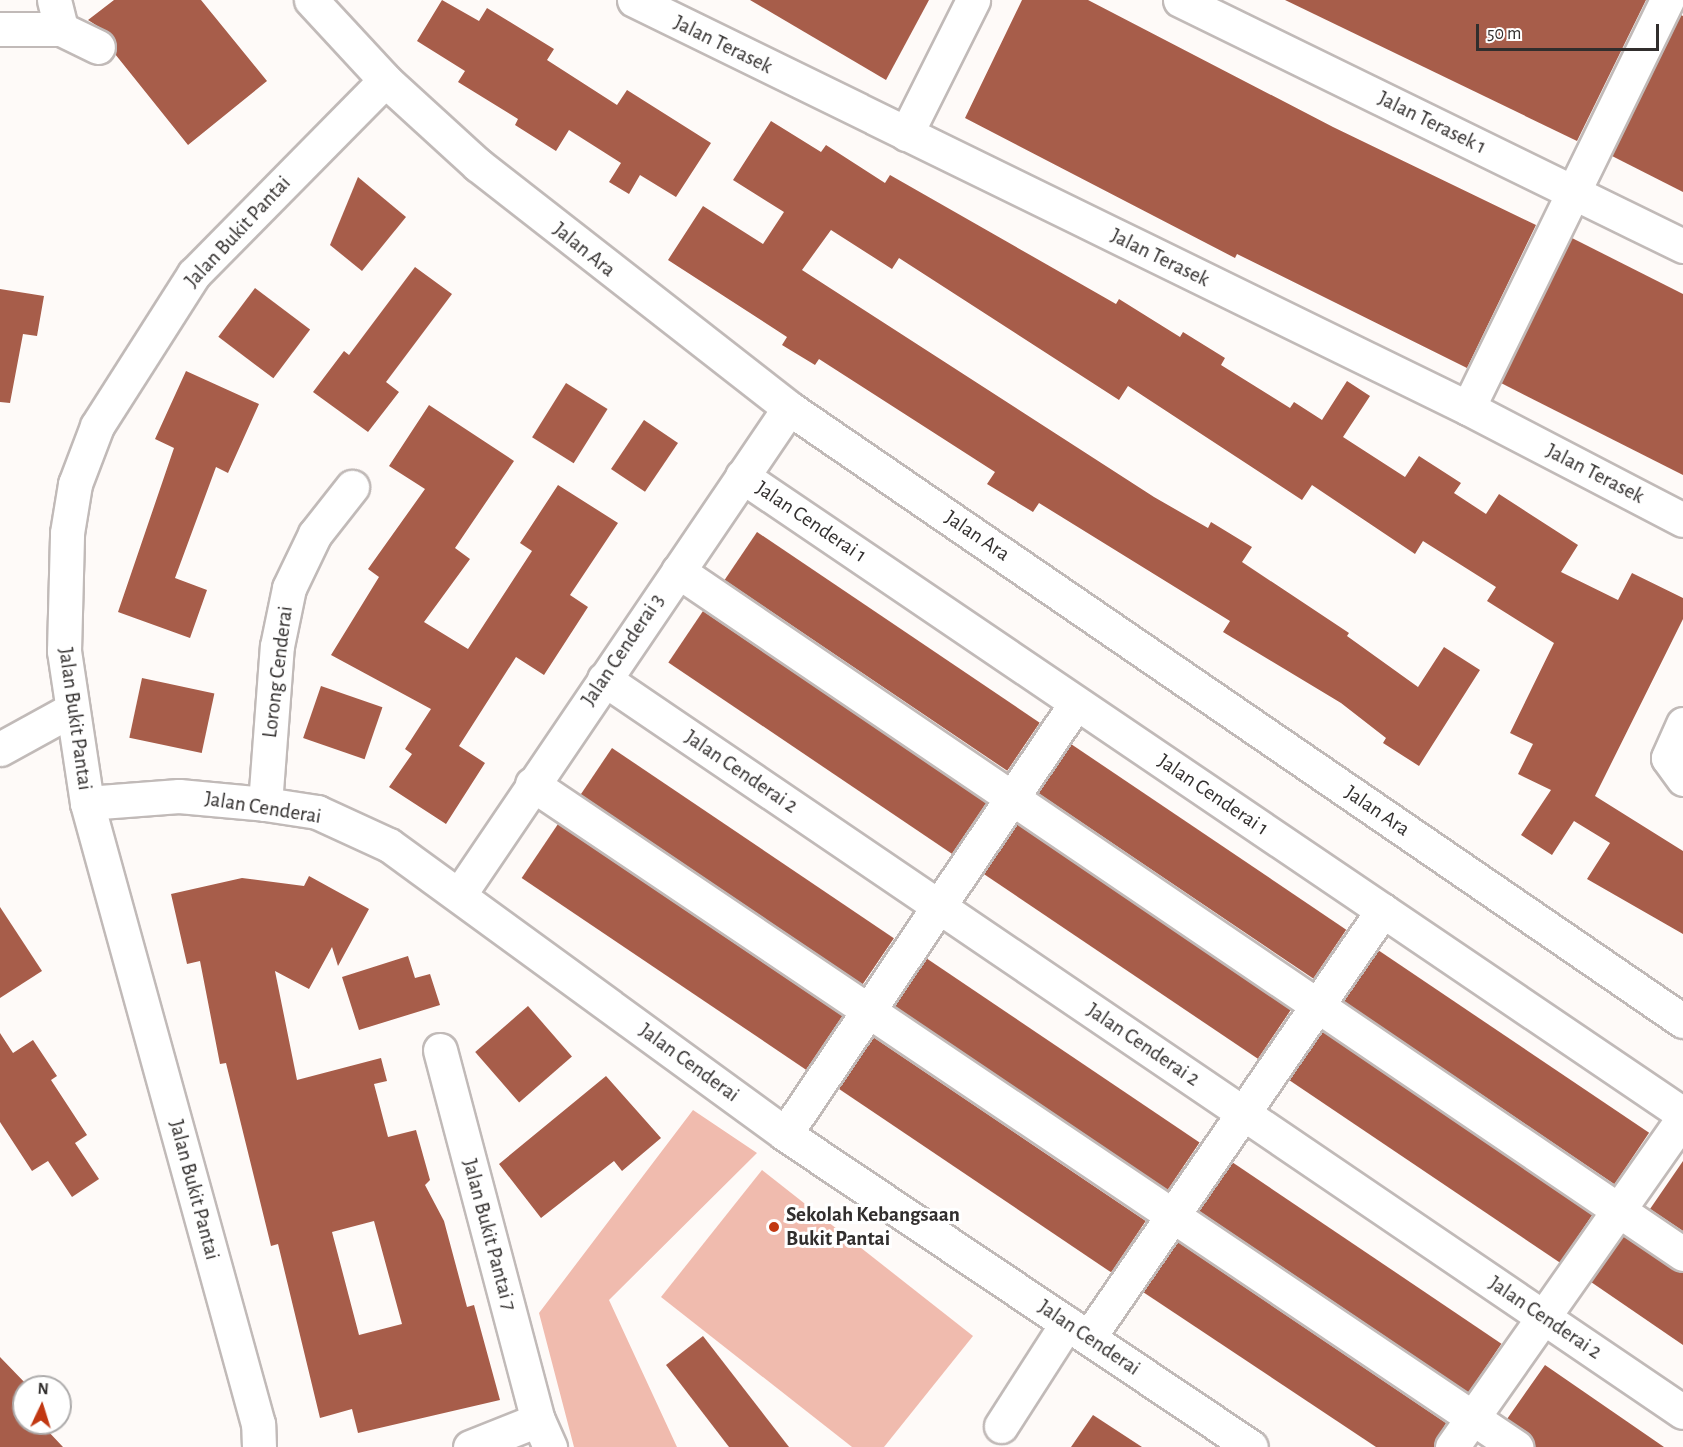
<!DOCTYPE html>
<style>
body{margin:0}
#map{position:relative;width:1683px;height:1447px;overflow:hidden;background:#fefaf8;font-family:"Alegreya Sans",sans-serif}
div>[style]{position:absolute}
.green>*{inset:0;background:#f0bbae}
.building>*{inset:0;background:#a75d4a;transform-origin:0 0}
.roads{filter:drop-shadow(2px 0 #c1bab8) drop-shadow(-2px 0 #c1bab8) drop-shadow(0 2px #c1bab8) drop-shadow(0 -2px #c1bab8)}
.minor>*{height:33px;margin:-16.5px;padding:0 16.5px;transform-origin:16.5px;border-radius:16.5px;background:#fff}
.dots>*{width:16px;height:16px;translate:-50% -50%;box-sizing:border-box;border:3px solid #fff;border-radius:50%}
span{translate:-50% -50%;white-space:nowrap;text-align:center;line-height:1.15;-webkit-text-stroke:6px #fff;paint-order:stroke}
.street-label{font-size:21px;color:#312e2d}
.poi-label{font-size:21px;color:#312e2d;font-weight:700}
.left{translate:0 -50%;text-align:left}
.north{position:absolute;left:12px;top:1375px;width:60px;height:60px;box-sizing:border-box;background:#fff;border:2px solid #adabab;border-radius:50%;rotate:4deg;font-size:16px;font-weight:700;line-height:24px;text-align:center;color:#312e2d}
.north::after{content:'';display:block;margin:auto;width:21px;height:27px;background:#c13812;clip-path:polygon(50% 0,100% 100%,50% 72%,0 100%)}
.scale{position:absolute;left:1476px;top:24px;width:183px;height:27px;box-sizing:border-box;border:3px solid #312e2d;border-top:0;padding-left:8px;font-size:18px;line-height:21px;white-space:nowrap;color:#312e2d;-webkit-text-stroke:4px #fff;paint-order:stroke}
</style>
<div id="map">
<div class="green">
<i style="clip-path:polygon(693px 1110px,757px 1153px,609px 1300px,677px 1447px,574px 1447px,539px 1313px)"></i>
<i style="clip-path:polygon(762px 1170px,973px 1336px,884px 1447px,852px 1447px,661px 1297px)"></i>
</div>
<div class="building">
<i style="clip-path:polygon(114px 0,201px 0,267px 81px,188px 145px,115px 54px,113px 36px,88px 20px)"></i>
<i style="clip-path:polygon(442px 0,479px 21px,487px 8px,554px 49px,547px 60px,617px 105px,627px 90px,711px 143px,676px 197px,640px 175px,629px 194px,609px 182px,621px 163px,569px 130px,556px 151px,515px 125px,518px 119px,458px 82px,465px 71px,417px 41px)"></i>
<i style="clip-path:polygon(750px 0,929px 0,886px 80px)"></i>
<i style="clip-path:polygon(1022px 0,1088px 0,1333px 127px,1536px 225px,1467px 368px,1237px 254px,1235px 258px,965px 118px)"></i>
<i style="clip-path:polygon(1285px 0,1646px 0,1577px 141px)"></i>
<i style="clip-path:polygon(1681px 15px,1683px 16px,1683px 192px,1612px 156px)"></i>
<i style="clip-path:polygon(771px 121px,821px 152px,826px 145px,885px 183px,890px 175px,1116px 304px,1119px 299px,1180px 337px,1183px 332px,1225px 358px,1221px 365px,1290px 408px,1294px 402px,1322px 420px,1347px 381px,1370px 396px,1343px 437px,1405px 477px,1419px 456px,1461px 483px,1454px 493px,1486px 514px,1499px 494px,1578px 545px,1561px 572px,1618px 600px,1632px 573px,1683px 598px,1683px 619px,1595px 796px,1683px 851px,1683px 934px,1587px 879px,1610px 843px,1574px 821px,1552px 855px,1521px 835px,1551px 790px,1518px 774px,1533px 744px,1510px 733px,1554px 643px,1487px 601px,1496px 587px,1423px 541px,1415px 554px,1312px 485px,1302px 500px,1128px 386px,1119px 400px,899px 258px,892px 269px,831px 230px,802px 270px,1154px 497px,1208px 528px,1211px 522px,1252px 547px,1242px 562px,1349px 633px,1347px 636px,1418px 687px,1444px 647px,1480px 670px,1419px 766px,1383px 743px,1386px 738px,1341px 703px,1223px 632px,1230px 621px,1039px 503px,1033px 512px,987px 484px,995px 472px,819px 359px,815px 365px,782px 345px,787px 337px,668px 260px,703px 206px,763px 244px,784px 212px,733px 180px)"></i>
<i style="clip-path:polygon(358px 177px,406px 217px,362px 271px,330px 245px)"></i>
<i style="clip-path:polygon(1572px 238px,1683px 294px,1683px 475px,1501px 383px)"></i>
<i style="clip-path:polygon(415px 267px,452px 294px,386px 382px,399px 392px,368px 432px,313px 392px,344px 351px,349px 355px)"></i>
<i style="left:255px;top:288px;width:69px;height:61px;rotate:37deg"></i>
<i style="clip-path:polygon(0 289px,44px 296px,37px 336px,23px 334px,10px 403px,0 402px)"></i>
<i style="clip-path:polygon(186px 371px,259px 404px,228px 473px,216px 467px,175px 578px,207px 590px,190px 638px,118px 612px,174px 448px,155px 439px)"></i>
<i style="left:566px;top:383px;width:49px;height:64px;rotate:32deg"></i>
<i style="clip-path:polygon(429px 405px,514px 461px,455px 548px,470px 559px,424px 622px,468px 649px,532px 551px,520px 543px,558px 485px,618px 523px,570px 595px,588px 607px,544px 675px,516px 657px,459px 746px,485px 763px,446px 824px,389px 787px,412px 754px,405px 749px,431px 709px,331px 655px,379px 577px,368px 569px,425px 489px,389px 466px)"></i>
<i style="left:644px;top:420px;width:41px;height:59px;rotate:34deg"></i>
<i style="left:757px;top:532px;width:341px;height:58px;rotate:34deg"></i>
<i style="left:703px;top:611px;width:342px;height:62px;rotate:34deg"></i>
<i style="left:142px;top:678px;width:74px;height:61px;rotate:12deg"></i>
<i style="left:321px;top:686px;width:65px;height:55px;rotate:19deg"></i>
<i style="left:1071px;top:744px;width:332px;height:59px;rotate:34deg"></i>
<i style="left:612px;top:748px;width:340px;height:56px;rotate:34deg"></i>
<i style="left:558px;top:824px;width:343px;height:65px;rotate:34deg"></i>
<i style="left:1017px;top:824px;width:331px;height:60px;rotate:34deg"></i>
<i style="clip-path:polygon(evenodd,309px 876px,369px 909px,338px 966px,332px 947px,309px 989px,275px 971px,297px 1080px,381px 1058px,387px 1081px,374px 1084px,388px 1137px,416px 1130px,430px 1180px,425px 1185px,444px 1221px,467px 1307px,474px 1305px,500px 1400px,358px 1433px,352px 1409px,320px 1418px,278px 1244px,271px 1246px,226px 1063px,220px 1064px,200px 961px,187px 964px,171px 894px,242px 878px,304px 886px,309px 876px,374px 1221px,402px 1324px,359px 1335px,332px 1232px,374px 1221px)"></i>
<i style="clip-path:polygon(0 907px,42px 971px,0 998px)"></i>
<i style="left:1378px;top:950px;width:327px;height:62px;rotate:34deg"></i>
<i style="clip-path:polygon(408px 956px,415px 978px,430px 974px,440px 1005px,359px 1030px,342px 977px)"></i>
<i style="left:926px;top:958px;width:330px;height:58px;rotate:34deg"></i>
<i style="left:528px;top:1006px;width:67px;height:70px;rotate:49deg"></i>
<i style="left:1322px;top:1031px;width:327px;height:59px;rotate:34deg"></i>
<i style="clip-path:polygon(0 1033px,13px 1053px,33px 1040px,57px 1076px,51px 1080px,87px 1135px,75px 1143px,99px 1179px,72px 1197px,48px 1161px,32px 1171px,0 1122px)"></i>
<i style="left:873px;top:1037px;width:329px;height:62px;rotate:34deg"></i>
<i style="clip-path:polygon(606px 1076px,661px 1138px,622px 1171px,614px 1161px,541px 1218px,499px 1164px)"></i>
<i style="clip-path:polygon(1683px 1161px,1683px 1231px,1650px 1209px)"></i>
<i style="left:1232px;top:1162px;width:325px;height:59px;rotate:34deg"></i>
<i style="clip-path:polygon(1623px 1236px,1683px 1273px,1683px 1345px,1591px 1282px)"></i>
<i style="clip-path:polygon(1178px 1242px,1446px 1423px,1434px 1447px,1376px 1447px,1143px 1292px)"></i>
<i style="clip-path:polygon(703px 1336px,789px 1447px,729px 1447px,666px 1365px)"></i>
<i style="clip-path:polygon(0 1357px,29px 1387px,24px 1387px,24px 1423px,52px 1423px,46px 1429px,63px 1447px,0 1447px)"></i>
<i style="clip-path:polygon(1545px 1365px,1664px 1447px,1535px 1447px,1527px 1432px,1507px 1419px)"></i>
<i style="clip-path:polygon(1093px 1415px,1142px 1447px,1071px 1447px)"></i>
</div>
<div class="roads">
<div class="minor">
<i style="left:54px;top:0;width:30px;rotate:76deg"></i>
<i style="left:311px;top:0;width:109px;rotate:47.2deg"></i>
<i style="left:385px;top:80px;width:126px;rotate:42.4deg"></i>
<i style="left:478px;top:165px;width:395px;rotate:38deg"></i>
<i style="left:789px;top:408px;width:1084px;rotate:34.44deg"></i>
<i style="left:634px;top:0;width:928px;rotate:26.07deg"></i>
<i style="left:1468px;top:408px;width:242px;rotate:27.5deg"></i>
<i style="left:1180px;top:0;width:560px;rotate:26.06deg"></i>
<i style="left:0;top:29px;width:61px"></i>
<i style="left:61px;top:29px;width:41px;rotate:25.9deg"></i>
<i style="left:906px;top:134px;width:150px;rotate:-63.4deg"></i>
<i style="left:1468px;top:408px;width:454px;rotate:-64deg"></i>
<i style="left:742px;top:476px;width:1137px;rotate:34.14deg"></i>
<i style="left:678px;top:571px;width:1215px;rotate:34.2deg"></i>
<i style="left:604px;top:679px;width:1304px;rotate:34.19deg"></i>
<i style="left:1683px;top:724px;width:37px;rotate:114deg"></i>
<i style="left:1668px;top:758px;width:26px;rotate:54deg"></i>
<i style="left:0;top:749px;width:79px;rotate:-28.8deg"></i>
<i style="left:532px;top:784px;width:1187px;rotate:33.97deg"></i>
<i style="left:87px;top:803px;width:92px;rotate:-4.4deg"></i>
<i style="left:179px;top:796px;width:86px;rotate:5.3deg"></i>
<i style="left:265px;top:804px;width:53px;rotate:8.7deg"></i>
<i style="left:317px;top:812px;width:79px;rotate:24.6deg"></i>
<i style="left:389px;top:845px;width:490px;rotate:36.1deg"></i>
<i style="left:785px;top:1134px;width:561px;rotate:33.89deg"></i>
<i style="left:265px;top:804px;width:158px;rotate:-85.7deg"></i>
<i style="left:277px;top:646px;width:59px;rotate:-78.3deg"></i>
<i style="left:289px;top:588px;width:60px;rotate:-64.3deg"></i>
<i style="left:315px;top:534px;width:60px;rotate:-51.8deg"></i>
<i style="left:459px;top:895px;width:588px;rotate:-55.88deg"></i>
<i style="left:440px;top:1050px;width:383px;rotate:75.2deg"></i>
<i style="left:538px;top:1420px;width:30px;rotate:66deg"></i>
<i style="left:785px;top:1134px;width:520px;rotate:-55.97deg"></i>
<i style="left:1089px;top:1337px;width:518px;rotate:-55.45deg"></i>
<i style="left:1001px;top:1426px;width:122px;rotate:-57.3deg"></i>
<i style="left:259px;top:1447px;width:23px;rotate:-92deg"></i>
<i style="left:258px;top:1424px;width:644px;rotate:-105.4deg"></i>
<i style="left:87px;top:803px;width:154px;rotate:-98.6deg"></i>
<i style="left:64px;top:651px;width:118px;rotate:-88.5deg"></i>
<i style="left:67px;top:533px;width:50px;rotate:-80.7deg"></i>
<i style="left:75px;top:484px;width:62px;rotate:-69.2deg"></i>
<i style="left:97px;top:426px;width:180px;rotate:-57.5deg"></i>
<i style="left:194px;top:274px;width:272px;rotate:-45.4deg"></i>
<i style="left:470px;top:1447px;width:73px;rotate:-21.7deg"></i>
<i style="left:1452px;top:1447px;width:402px;rotate:-54.9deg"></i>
</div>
</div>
<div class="dots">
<i style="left:774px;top:1227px;background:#c13812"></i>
</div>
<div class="street-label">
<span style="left:723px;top:45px;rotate:26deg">Jalan Terasek</span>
<span style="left:1432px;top:123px;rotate:26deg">Jalan Terasek 1</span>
<span style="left:238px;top:232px;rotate:-47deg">Jalan Bukit Pantai</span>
<span style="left:584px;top:250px;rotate:39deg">Jalan Ara</span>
<span style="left:1160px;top:258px;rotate:26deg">Jalan Terasek</span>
<span style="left:1595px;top:474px;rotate:27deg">Jalan Terasek</span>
<span style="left:811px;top:522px;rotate:34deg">Jalan Cenderai 1</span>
<span style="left:977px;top:536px;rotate:34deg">Jalan Ara</span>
<span style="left:623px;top:650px;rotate:-56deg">Jalan Cenderai 3</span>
<span style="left:278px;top:672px;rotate:-83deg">Lorong Cenderai</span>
<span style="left:75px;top:719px;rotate:82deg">Jalan Bukit Pantai</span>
<span style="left:741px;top:772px;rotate:34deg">Jalan Cenderai 2</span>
<span style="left:1213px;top:795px;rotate:34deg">Jalan Cenderai 1</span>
<span style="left:263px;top:808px;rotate:9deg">Jalan Cenderai</span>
<span style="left:1377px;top:811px;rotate:34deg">Jalan Ara</span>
<span style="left:1143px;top:1045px;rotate:34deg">Jalan Cenderai 2</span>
<span style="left:689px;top:1063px;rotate:36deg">Jalan Cenderai</span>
<span style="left:194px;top:1190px;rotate:75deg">Jalan Bukit Pantai</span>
<span style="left:489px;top:1235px;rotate:75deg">Jalan Bukit Pantai 7</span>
<span style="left:1545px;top:1318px;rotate:34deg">Jalan Cenderai 2</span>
<span style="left:1089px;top:1338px;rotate:34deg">Jalan Cenderai</span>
</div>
<div class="poi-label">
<span class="left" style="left:786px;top:1227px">Sekolah Kebangsaan<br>Bukit Pantai</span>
</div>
<div class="north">N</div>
<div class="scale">50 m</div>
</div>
